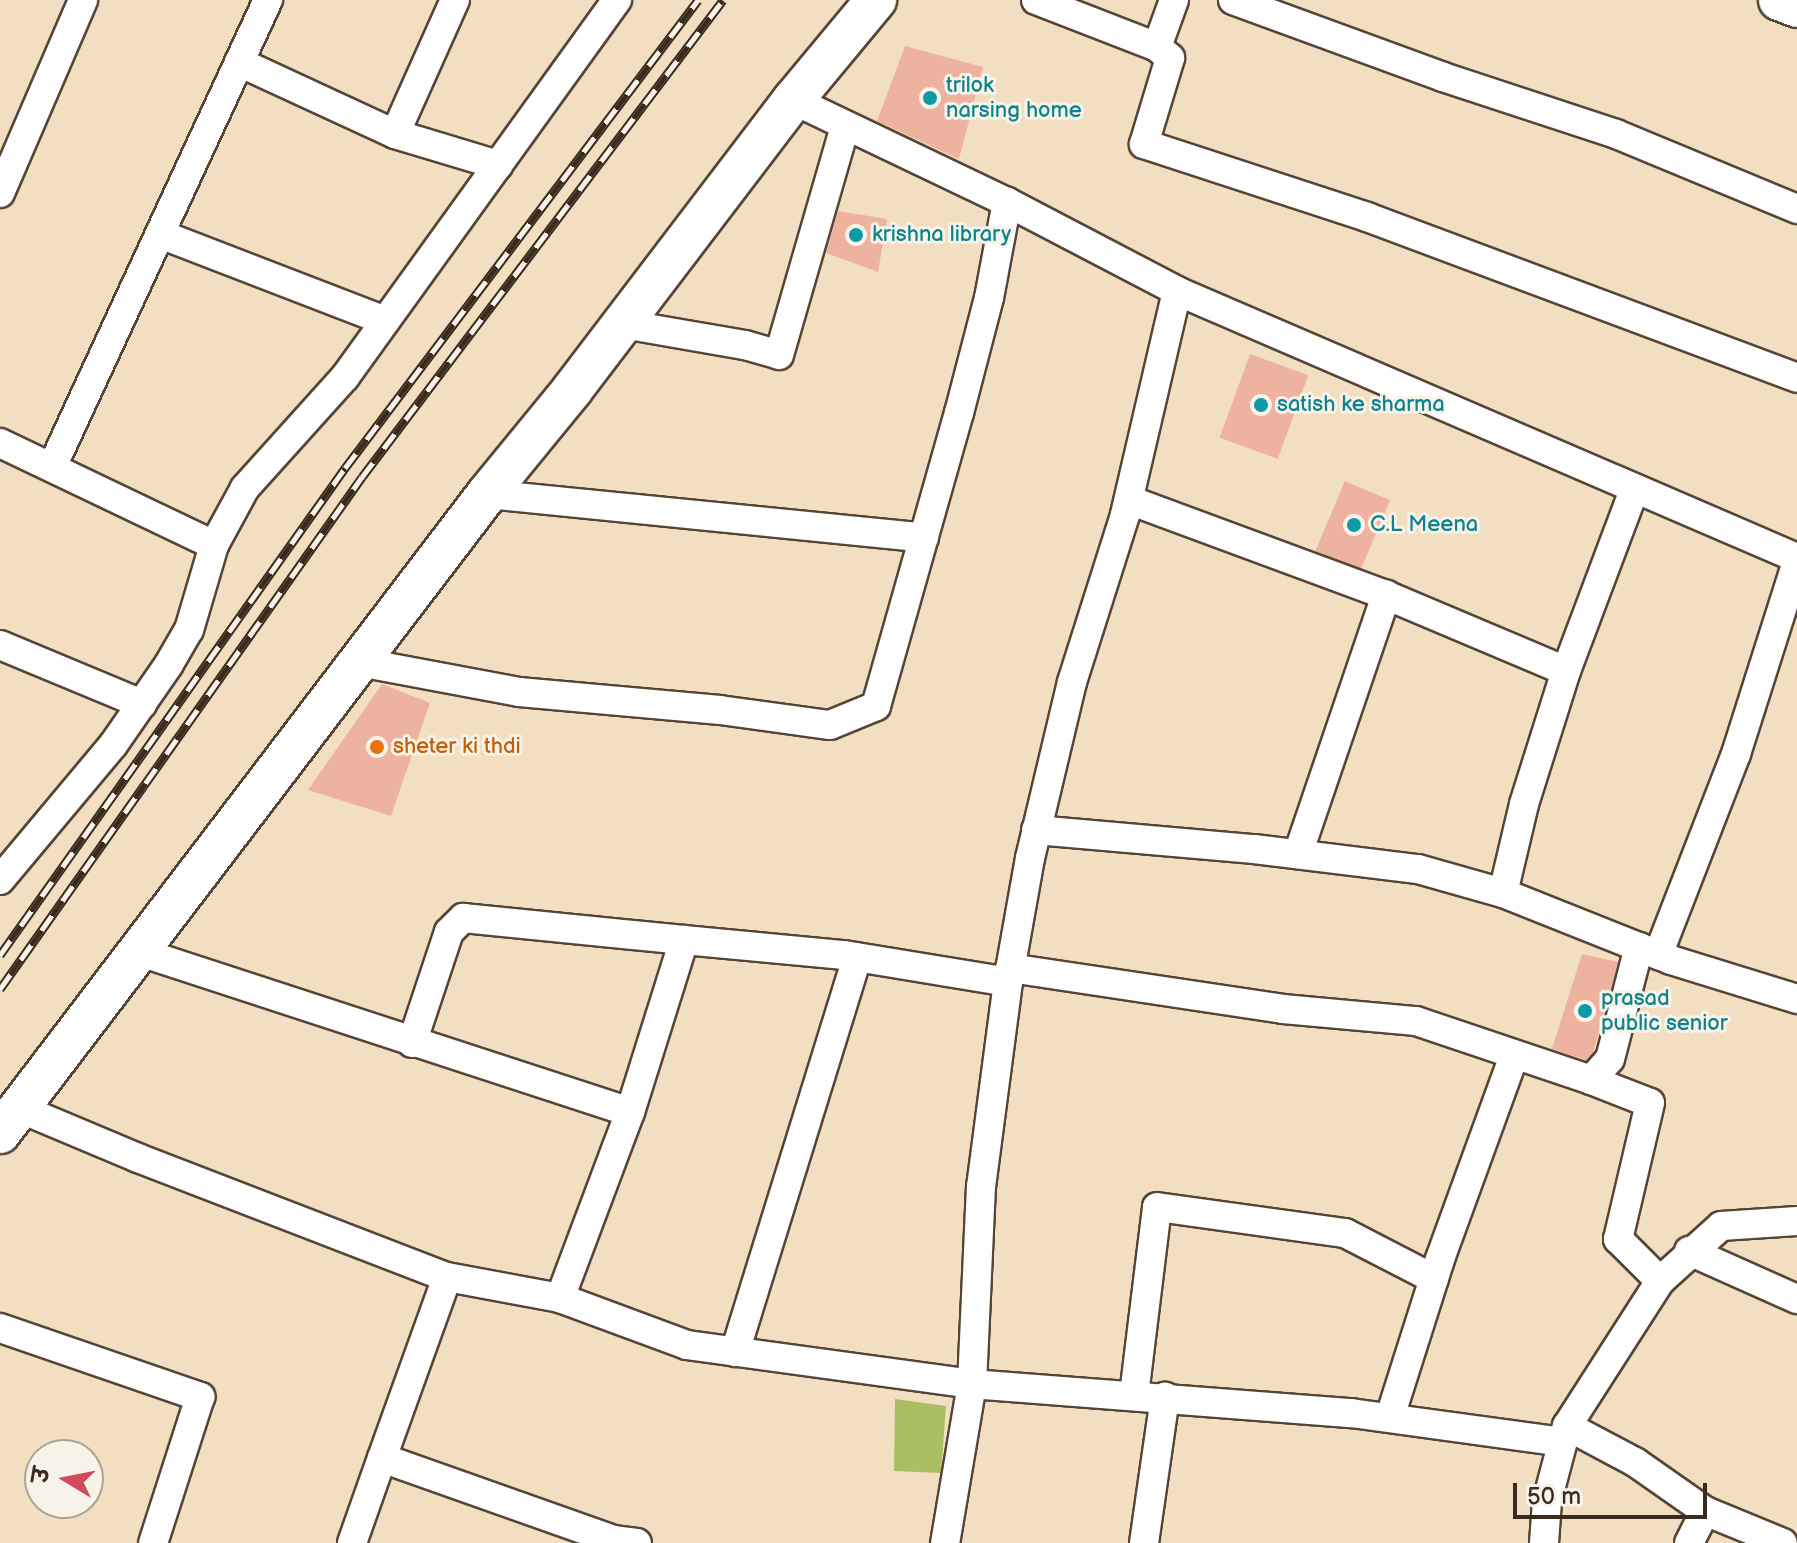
<!DOCTYPE html>
<meta charset="utf-8">
<style>
body{margin:0}
#map{position:relative;width:1797px;height:1543px;overflow:hidden;background:#f2dfc2;font-family:"Balsamiq Sans","Playpen Sans Deva",sans-serif}
div>[style]{position:absolute}
.green>*{inset:0;background:#abbe61}
.building>*{inset:0;background:#eeb2a1;transform-origin:0 0}
.roads{filter:drop-shadow(2px 0 #564537) drop-shadow(-2px 0 #564537) drop-shadow(0 2px #564537) drop-shadow(0 -2px #564537)}
.street>*{height:28px;margin:-14px;padding:0 14px;transform-origin:14px;border-radius:14px;background:#fff}
.secondary>*{height:40px;margin:-20px;padding:0 20px;transform-origin:20px;border-radius:20px;background:#fff}
.rail>*{height:9px;margin-top:-4.5px;transform-origin:0;background:repeating-linear-gradient(90deg,#f7f3e8 0 18px,#3b2a1e 0 36px);box-sizing:border-box;border-block:2px solid #3b2a1e}
.dots>*{width:22px;height:22px;translate:-50% -50%;box-sizing:border-box;border:4px solid #f7f3e8;border-radius:50%}
span{translate:-50% -50%;white-space:nowrap;text-align:center;line-height:1.15;-webkit-text-stroke:6px #f7f3e8;paint-order:stroke}
.culture-label{font-size:22px;color:#0d838f}
.left{translate:0 -50%;text-align:left}
.food-label{font-size:22px;color:#c56008}
.north{position:absolute;left:24px;top:1439px;width:80px;height:80px;box-sizing:border-box;background:#f7f3e8;border:2px solid #aca397;border-radius:50%;rotate:280deg;font-size:22px;font-weight:700;line-height:32px;text-align:center;color:#3b2a1e}
.north::after{content:'';display:block;margin:auto;width:28px;height:36px;background:#d1495b;clip-path:polygon(50% 0,100% 100%,50% 72%,0 100%)}
.scale{position:absolute;left:1513px;top:1483px;width:194px;height:36px;box-sizing:border-box;border:4px solid #3b2a1e;border-top:0;padding-left:10px;font-size:24px;line-height:28px;white-space:nowrap;color:#3b2a1e;-webkit-text-stroke:6px #f7f3e8;paint-order:stroke}
</style>
<div id="map">
<div class="green">
<i style="clip-path:polygon(895px 1399px,946px 1406px,941px 1473px,894px 1471px)"></i>
</div>
<div class="building">
<i style="clip-path:polygon(905px 46px,983px 67px,959px 159px,877px 121px)"></i>
<i style="clip-path:polygon(838px 211px,887px 219px,878px 272px,826px 253px)"></i>
<i style="left:1250px;top:354px;width:62px;height:89px;rotate:20deg"></i>
<i style="left:1345px;top:481px;width:49px;height:76px;rotate:23deg"></i>
<i style="clip-path:polygon(382px 684px,430px 703px,391px 816px,308px 790px)"></i>
<i style="clip-path:polygon(1582px 954px,1618px 962px,1593px 1053px,1586px 1060px,1552px 1049px)"></i>
</div>
<div class="roads">
<div class="street">
<i style="left:1036px;top:0;width:130px;rotate:21.2deg"></i>
<i style="left:1157px;top:47px;width:50px;rotate:-70.1deg"></i>
<i style="left:1233px;top:0;width:224px;rotate:20.1deg"></i>
<i style="left:1443px;top:77px;width:182px;rotate:18.2deg"></i>
<i style="left:1616px;top:134px;width:196px;rotate:22.5deg"></i>
<i style="left:1157px;top:47px;width:17px;rotate:40deg"></i>
<i style="left:1170px;top:58px;width:90px;rotate:106.8deg"></i>
<i style="left:1144px;top:144px;width:235px;rotate:18.1deg"></i>
<i style="left:1367px;top:217px;width:459px;rotate:20.5deg"></i>
<i style="left:239px;top:62px;width:172px;rotate:24.8deg"></i>
<i style="left:395px;top:134px;width:147px;rotate:-65.9deg"></i>
<i style="left:793px;top:100px;width:237px;rotate:25.5deg"></i>
<i style="left:1007px;top:202px;width:192px;rotate:27.6deg"></i>
<i style="left:1177px;top:291px;width:230px;rotate:103.1deg"></i>
<i style="left:1125px;top:515px;width:175px;rotate:107.6deg"></i>
<i style="left:1072px;top:682px;width:181px;rotate:103.4deg"></i>
<i style="left:1030px;top:858px;width:126px;rotate:100.1deg"></i>
<i style="left:1008px;top:982px;width:206px;rotate:97.5deg"></i>
<i style="left:981px;top:1186px;width:198px;rotate:92.6deg"></i>
<i style="left:972px;top:1384px;width:161px;rotate:99.6deg"></i>
<i style="left:395px;top:134px;width:108px;rotate:16.8deg"></i>
<i style="left:0;top:193px;width:210px;rotate:-66.7deg"></i>
<i style="left:160px;top:234px;width:241px;rotate:21.1deg"></i>
<i style="left:1177px;top:291px;width:675px;rotate:23.3deg"></i>
<i style="left:623px;top:324px;width:124px;rotate:9.8deg"></i>
<i style="left:745px;top:345px;width:35px;rotate:16deg"></i>
<i style="left:779px;top:355px;width:237px;rotate:-73.9deg"></i>
<i style="left:0;top:443px;width:237px;rotate:25.5deg"></i>
<i style="left:52px;top:467px;width:515px;rotate:-65.18deg"></i>
<i style="left:487px;top:494px;width:439px;rotate:5.7deg"></i>
<i style="left:1129px;top:500px;width:274px;rotate:20.3deg"></i>
<i style="left:1386px;top:595px;width:195px;rotate:22.9deg"></i>
<i style="left:0;top:645px;width:154px;rotate:22.6deg"></i>
<i style="left:359px;top:662px;width:163px;rotate:10.6deg"></i>
<i style="left:519px;top:692px;width:202px;rotate:5.1deg"></i>
<i style="left:720px;top:710px;width:111px;rotate:7.8deg"></i>
<i style="left:830px;top:725px;width:50px;rotate:-22.4deg"></i>
<i style="left:876px;top:706px;width:305px;rotate:-74.2deg"></i>
<i style="left:959px;top:413px;width:119px;rotate:-75.4deg"></i>
<i style="left:989px;top:298px;width:98px;rotate:-79.4deg"></i>
<i style="left:1036px;top:830px;width:219px;rotate:5deg"></i>
<i style="left:1254px;top:849px;width:165px;rotate:7deg"></i>
<i style="left:1418px;top:869px;width:88px;rotate:15.8deg"></i>
<i style="left:1503px;top:893px;width:181px;rotate:21.7deg"></i>
<i style="left:1671px;top:960px;width:132px;rotate:17.2deg"></i>
<i style="left:1298px;top:854px;width:274px;rotate:-71.2deg"></i>
<i style="left:0;top:880px;width:176px;rotate:-50.1deg"></i>
<i style="left:113px;top:745px;width:98px;rotate:-55.3deg"></i>
<i style="left:169px;top:664px;width:39px;rotate:-60deg"></i>
<i style="left:189px;top:630px;width:89px;rotate:-73.6deg"></i>
<i style="left:214px;top:545px;width:65px;rotate:-61.5deg"></i>
<i style="left:245px;top:488px;width:149px;rotate:-48deg"></i>
<i style="left:345px;top:377px;width:465px;rotate:-54.2deg"></i>
<i style="left:1503px;top:893px;width:91px;rotate:-76.7deg"></i>
<i style="left:1524px;top:804px;width:139px;rotate:-72.5deg"></i>
<i style="left:1566px;top:671px;width:193px;rotate:-69.4deg"></i>
<i style="left:684px;top:940px;width:161px;rotate:5.4deg"></i>
<i style="left:844px;top:955px;width:166px;rotate:9.3deg"></i>
<i style="left:140px;top:952px;width:515px;rotate:18.08deg"></i>
<i style="left:630px;top:1112px;width:199px;rotate:110.6deg"></i>
<i style="left:1658px;top:955px;width:216px;rotate:-68.8deg"></i>
<i style="left:1736px;top:754px;width:201px;rotate:-72.4deg"></i>
<i style="left:1010px;top:968px;width:276px;rotate:8.5deg"></i>
<i style="left:1283px;top:1009px;width:134px;rotate:5.2deg"></i>
<i style="left:1416px;top:1021px;width:185px;rotate:18.6deg"></i>
<i style="left:1591px;top:1080px;width:28px;rotate:-48deg"></i>
<i style="left:1610px;top:1059px;width:116px;rotate:-75.5deg"></i>
<i style="left:412px;top:1043px;width:117px;rotate:-71.6deg"></i>
<i style="left:449px;top:932px;width:20px;rotate:-45deg"></i>
<i style="left:463px;top:918px;width:222px;rotate:5.7deg"></i>
<i style="left:684px;top:940px;width:180px;rotate:107.4deg"></i>
<i style="left:1591px;top:1080px;width:63px;rotate:21.3deg"></i>
<i style="left:1650px;top:1103px;width:140px;rotate:103.2deg"></i>
<i style="left:1618px;top:1239px;width:59px;rotate:45deg"></i>
<i style="left:19px;top:1108px;width:129px;rotate:22.8deg"></i>
<i style="left:138px;top:1158px;width:331px;rotate:21.1deg"></i>
<i style="left:447px;top:1277px;width:115px;rotate:10.5deg"></i>
<i style="left:560px;top:1298px;width:135px;rotate:20.3deg"></i>
<i style="left:687px;top:1345px;width:288px;rotate:7.8deg"></i>
<i style="left:972px;top:1384px;width:380px;rotate:4.4deg"></i>
<i style="left:1351px;top:1413px;width:213px;rotate:7.8deg"></i>
<i style="left:1689px;top:1251px;width:118px;rotate:24deg"></i>
<i style="left:0;top:1328px;width:212px;rotate:19deg"></i>
<i style="left:200px;top:1397px;width:153px;rotate:107.8deg"></i>
<i style="left:735px;top:1352px;width:413px;rotate:-72.8deg"></i>
<i style="left:1134px;top:1395px;width:189px;rotate:-83deg"></i>
<i style="left:1157px;top:1207px;width:190px;rotate:7.9deg"></i>
<i style="left:1345px;top:1233px;width:100px;rotate:27.3deg"></i>
<i style="left:1390px;top:1417px;width:166px;rotate:-72.4deg"></i>
<i style="left:1440px;top:1259px;width:216px;rotate:-70deg"></i>
<i style="left:1567px;top:1426px;width:77px;rotate:27.9deg"></i>
<i style="left:1635px;top:1462px;width:85px;rotate:35deg"></i>
<i style="left:1705px;top:1511px;width:84px;rotate:22.3deg"></i>
<i style="left:382px;top:1458px;width:192px;rotate:-70.2deg"></i>
<i style="left:352px;top:1543px;width:90px;rotate:-70.6deg"></i>
<i style="left:382px;top:1458px;width:245px;rotate:19.5deg"></i>
<i style="left:613px;top:1540px;width:24px;rotate:7deg"></i>
<i style="left:1144px;top:1543px;width:148px;rotate:-81.8deg"></i>
<i style="left:1544px;top:1543px;width:42px;rotate:-85.9deg"></i>
<i style="left:1547px;top:1501px;width:78px;rotate:-75.1deg"></i>
<i style="left:1567px;top:1426px;width:172px;rotate:-57.3deg"></i>
<i style="left:1660px;top:1281px;width:82px;rotate:-42deg"></i>
<i style="left:1721px;top:1226px;width:76px;rotate:-3.8deg"></i>
<i style="left:1689px;top:1543px;width:36px;rotate:-63deg"></i>
</div>
<div class="secondary">
<i style="left:1779px;top:0;width:19px;rotate:21deg"></i>
<i style="left:0;top:1133px;width:803px;rotate:-52.69deg"></i>
<i style="left:487px;top:494px;width:134px;rotate:-50.7deg"></i>
<i style="left:572px;top:390px;width:365px;rotate:-52.7deg"></i>
<i style="left:793px;top:100px;width:130px;rotate:-50.3deg"></i>
</div>
</div>
<div class="rail">
<i style="left:0;top:955px;width:597px;rotate:-54.69deg"></i>
<i style="left:345px;top:468px;width:586px;rotate:-52.97deg"></i>
<i style="left:0;top:989px;width:627px;rotate:-54.74deg"></i>
<i style="left:362px;top:477px;width:598px;rotate:-52.88deg"></i>
</div>
<div class="dots">
<i style="left:930px;top:98px;background:#0f9aa8"></i>
<i style="left:856px;top:235px;background:#0f9aa8"></i>
<i style="left:1261px;top:405px;background:#0f9aa8"></i>
<i style="left:1354px;top:525px;background:#0f9aa8"></i>
<i style="left:377px;top:747px;background:#e8710a"></i>
<i style="left:1585px;top:1011px;background:#0f9aa8"></i>
</div>
<div class="culture-label">
<span class="left" style="left:946px;top:98px">trilok<br>narsing home</span>
<span class="left" style="left:872px;top:235px">krishna library</span>
<span class="left" style="left:1277px;top:405px">satish ke sharma</span>
<span class="left" style="left:1370px;top:525px">C.L Meena</span>
<span class="left" style="left:1601px;top:1011px">prasad<br>public senior</span>
</div>
<div class="food-label">
<span class="left" style="left:393px;top:747px">sheter ki thdi</span>
</div>
<div class="north">उ</div>
<div class="scale">50 m</div>
</div>
